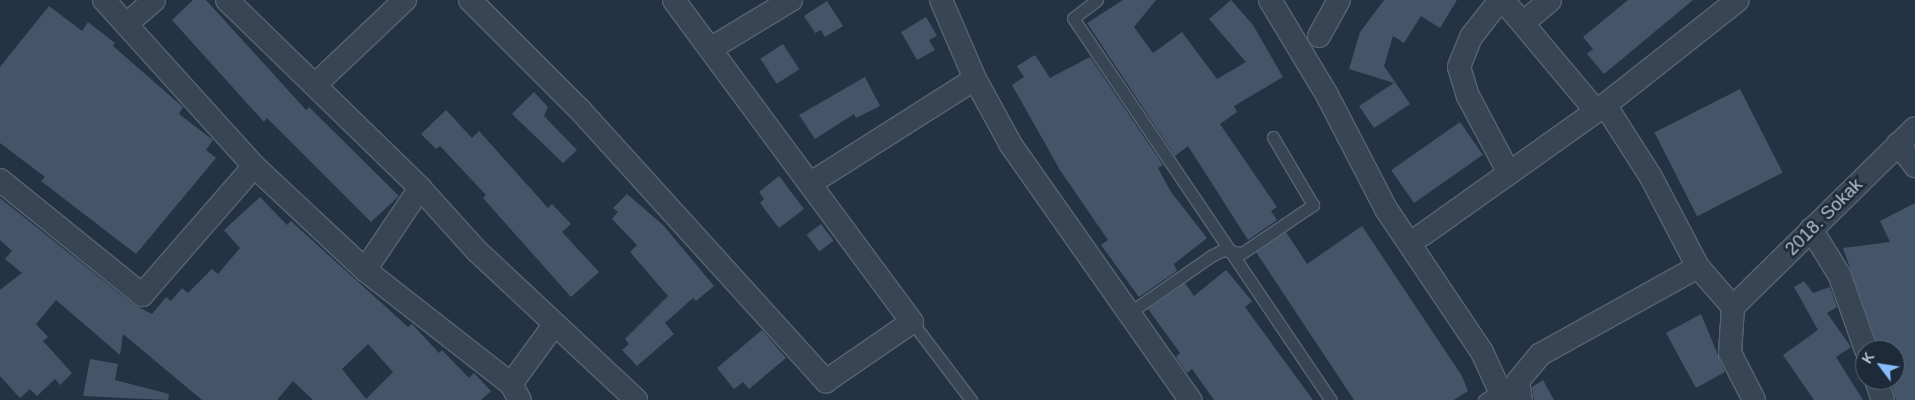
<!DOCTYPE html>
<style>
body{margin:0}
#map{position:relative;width:1915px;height:400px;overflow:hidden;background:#243344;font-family:Arial,sans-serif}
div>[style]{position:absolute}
.building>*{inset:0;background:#455569;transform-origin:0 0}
.roads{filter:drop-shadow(1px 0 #576371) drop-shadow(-1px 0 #576371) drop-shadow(0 1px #576371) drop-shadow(0 -1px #576371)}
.lane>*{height:11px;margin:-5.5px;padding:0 5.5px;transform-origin:5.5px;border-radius:5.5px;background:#384554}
.street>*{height:22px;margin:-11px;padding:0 11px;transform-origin:11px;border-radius:11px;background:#384554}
span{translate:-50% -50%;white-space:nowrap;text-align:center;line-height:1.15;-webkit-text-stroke:5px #1d2a39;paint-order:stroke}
.street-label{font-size:18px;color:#b6c0cd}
.north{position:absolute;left:1855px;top:340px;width:50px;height:50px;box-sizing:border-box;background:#1d2a39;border:1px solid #5a6674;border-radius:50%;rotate:301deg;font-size:14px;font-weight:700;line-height:20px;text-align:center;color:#b6c0cd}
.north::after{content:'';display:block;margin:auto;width:18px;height:22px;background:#89bcff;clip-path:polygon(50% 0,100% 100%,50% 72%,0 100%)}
</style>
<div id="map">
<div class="building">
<i style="clip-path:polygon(193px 0,206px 0,306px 110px,309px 107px,399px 196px,371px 222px,267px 118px,264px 122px,172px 20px)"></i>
<i style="clip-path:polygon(1123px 0,1156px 0,1134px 27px,1153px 53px,1182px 32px,1217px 79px,1246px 62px,1209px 19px,1231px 0,1253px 25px,1283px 77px,1234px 106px,1237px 112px,1220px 124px,1277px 207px,1271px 211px,1277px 220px,1248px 240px,1188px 146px,1175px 156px,1087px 23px)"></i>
<i style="clip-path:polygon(1384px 0,1457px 0,1440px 28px,1421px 16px,1404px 43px,1393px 36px,1384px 66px,1410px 104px,1374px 128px,1359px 106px,1394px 83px,1349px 69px,1360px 32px)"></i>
<i style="clip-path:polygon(1628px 0,1693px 0,1604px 74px,1587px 54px,1593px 49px,1583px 37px)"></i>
<i style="clip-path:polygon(827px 1px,843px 26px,825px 37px,821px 30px,815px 33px,804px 16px)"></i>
<i style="clip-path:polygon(49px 6px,82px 31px,88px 22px,115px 43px,113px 46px,183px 107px,179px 114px,213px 140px,206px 150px,216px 158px,136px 254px,41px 181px,45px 177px,0 143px,0 67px)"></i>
<i style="clip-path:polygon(926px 17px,937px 36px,929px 40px,935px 50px,917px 60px,901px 32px)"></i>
<i style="left:783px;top:44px;width:30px;height:27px;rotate:57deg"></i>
<i style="clip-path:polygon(1035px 55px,1050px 78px,1090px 57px,1163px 165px,1158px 168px,1171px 192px,1207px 238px,1174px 264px,1177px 271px,1139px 297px,1101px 245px,1108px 240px,1060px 170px,1012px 85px,1024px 77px,1017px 66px)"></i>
<i style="clip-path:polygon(865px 77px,880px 106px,856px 118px,854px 114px,815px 139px,799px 115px)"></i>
<i style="left:1740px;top:89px;width:94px;height:96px;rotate:63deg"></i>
<i style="clip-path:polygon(534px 92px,548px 107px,544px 116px,577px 150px,563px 163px,512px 114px)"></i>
<i style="clip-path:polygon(446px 110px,472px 138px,479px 131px,548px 208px,552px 204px,571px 224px,562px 232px,599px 272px,571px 297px,483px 198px,486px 195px,440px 146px,436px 149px,421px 134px)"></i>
<i style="left:1460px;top:122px;width:40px;height:84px;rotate:55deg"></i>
<i style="clip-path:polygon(779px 176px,804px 209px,779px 228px,760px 203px,764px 199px,759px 192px)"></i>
<i style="clip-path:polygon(627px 194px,663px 225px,714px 286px,696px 301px,693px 298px,665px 323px,674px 334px,637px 366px,622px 350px,629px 344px,625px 339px,668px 296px,630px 252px,637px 245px,612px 219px,618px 212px,613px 208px)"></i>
<i style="clip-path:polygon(evenodd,260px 197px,287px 225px,291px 221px,408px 327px,412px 324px,439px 353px,442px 350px,469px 378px,474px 373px,491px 391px,481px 400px,313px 400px,293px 381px,277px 400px,202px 400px,123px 334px,120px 355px,56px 300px,36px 324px,48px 337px,43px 341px,72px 373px,60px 385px,55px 379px,37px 396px,30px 389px,20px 398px,0 376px,0 290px,22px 273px,5px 259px,12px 251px,0 240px,0 198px,134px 305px,152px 314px,166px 297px,171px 301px,182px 288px,188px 293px,212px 269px,218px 274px,240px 248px,224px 230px,260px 197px,368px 344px,393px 372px,366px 399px,342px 369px,368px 344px)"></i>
<i style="clip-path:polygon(1915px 203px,1915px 400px,1896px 400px,1890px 380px,1895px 380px,1895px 350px,1879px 350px,1843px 248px,1890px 242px,1880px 221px)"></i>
<i style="left:821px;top:224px;width:21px;height:18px;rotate:53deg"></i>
<i style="clip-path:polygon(1362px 226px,1462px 376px,1468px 391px,1454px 400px,1354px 400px,1256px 252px,1286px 232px,1307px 264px)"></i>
<i style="clip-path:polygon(1226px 270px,1252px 301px,1245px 307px,1313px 400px,1214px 400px,1192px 369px,1187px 373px,1176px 357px,1180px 353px,1148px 309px,1185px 283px,1194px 296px)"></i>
<i style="clip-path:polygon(1804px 281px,1813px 293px,1830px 287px,1837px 307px,1827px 313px,1851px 347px,1836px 357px,1863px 400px,1814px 400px,1783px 355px,1818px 330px,1794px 287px)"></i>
<i style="clip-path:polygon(1701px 314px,1725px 372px,1696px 388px,1666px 333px)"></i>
<i style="clip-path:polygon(762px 330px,786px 358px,749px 389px,743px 382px,734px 389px,717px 368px)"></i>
<i style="clip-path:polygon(90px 359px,118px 364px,115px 380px,169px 394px,168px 400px,83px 396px)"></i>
<i style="clip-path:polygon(1543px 380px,1554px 400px,1534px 400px,1532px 387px)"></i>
</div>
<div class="roads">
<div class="lane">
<i style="left:1097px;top:0;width:30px;rotate:143deg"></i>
<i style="left:1073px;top:18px;width:461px;rotate:56deg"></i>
<i style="left:1129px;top:313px;width:100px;rotate:-34.8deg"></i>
<i style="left:1211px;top:256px;width:13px;rotate:-27deg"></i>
<i style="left:1223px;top:250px;width:19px;rotate:9deg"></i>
<i style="left:1242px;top:253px;width:86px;rotate:-34.1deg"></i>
<i style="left:1313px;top:205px;width:79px;rotate:-120.5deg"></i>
<i style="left:912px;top:322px;width:98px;rotate:52.9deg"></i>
<i style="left:1484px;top:400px;width:19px;rotate:-36deg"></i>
</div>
<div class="street">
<i style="left:104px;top:0;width:224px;rotate:47.9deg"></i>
<i style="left:254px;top:166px;width:152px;rotate:43.1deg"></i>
<i style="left:365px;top:270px;width:185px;rotate:38deg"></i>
<i style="left:511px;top:384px;width:18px;rotate:61deg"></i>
<i style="left:227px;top:0;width:269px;rotate:44.2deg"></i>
<i style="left:420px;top:188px;width:85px;rotate:47.9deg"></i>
<i style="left:477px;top:251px;width:218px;rotate:43.1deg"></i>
<i style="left:470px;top:0;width:157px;rotate:45deg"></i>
<i style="left:581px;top:111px;width:365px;rotate:47.8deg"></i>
<i style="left:826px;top:381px;width:104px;rotate:-34.5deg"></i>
<i style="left:912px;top:322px;width:400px;rotate:-126.5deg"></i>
<i style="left:941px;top:0;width:86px;rotate:66.7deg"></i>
<i style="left:975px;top:79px;width:75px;rotate:61.4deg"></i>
<i style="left:1011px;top:145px;width:312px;rotate:54.9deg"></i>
<i style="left:1270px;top:0;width:111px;rotate:59deg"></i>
<i style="left:1327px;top:95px;width:128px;rotate:62.6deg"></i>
<i style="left:1386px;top:209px;width:172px;rotate:56.1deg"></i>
<i style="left:1482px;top:352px;width:53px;rotate:65.4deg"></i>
<i style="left:1500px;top:0;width:47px;rotate:128.1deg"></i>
<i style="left:1471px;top:37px;width:32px;rotate:112deg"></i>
<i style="left:1459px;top:67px;width:30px;rotate:73deg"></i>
<i style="left:1468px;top:96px;width:87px;rotate:62deg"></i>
<i style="left:1503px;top:0;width:145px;rotate:50deg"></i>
<i style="left:129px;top:22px;width:33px;rotate:-41deg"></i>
<i style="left:1523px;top:23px;width:35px;rotate:-40deg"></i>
<i style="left:1319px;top:36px;width:41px;rotate:-60.9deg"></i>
<i style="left:710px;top:49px;width:95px;rotate:-31.2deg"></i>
<i style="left:315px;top:85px;width:124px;rotate:-43.4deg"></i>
<i style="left:1605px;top:105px;width:85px;rotate:57.4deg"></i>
<i style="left:1651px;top:177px;width:102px;rotate:62.4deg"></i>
<i style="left:1898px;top:144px;width:28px;rotate:52deg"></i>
<i style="left:0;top:180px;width:183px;rotate:39deg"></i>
<i style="left:142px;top:295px;width:171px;rotate:-49deg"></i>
<i style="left:811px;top:183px;width:194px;rotate:-32.4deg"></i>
<i style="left:1811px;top:229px;width:55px;rotate:58.3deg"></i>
<i style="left:1840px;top:276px;width:78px;rotate:70.6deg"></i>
<i style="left:1422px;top:235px;width:224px;rotate:-35.4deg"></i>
<i style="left:1605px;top:105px;width:169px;rotate:-38.3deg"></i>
<i style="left:365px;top:270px;width:99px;rotate:-56.1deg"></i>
<i style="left:1733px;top:307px;width:255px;rotate:-44.5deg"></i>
<i style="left:1876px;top:380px;width:21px;rotate:71deg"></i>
<i style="left:511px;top:384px;width:73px;rotate:-53.9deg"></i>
<i style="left:1521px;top:400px;width:19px;rotate:-99deg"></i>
<i style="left:1518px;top:381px;width:35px;rotate:-50deg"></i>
<i style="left:1541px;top:354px;width:179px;rotate:-29deg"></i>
<i style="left:1698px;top:267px;width:53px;rotate:48.8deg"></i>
<i style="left:1733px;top:307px;width:46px;rotate:93.7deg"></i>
<i style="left:1730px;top:353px;width:53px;rotate:62.9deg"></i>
</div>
</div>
<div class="street-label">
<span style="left:1824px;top:217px;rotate:-45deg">2018. Sokak</span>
</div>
<div class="north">K</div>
</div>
